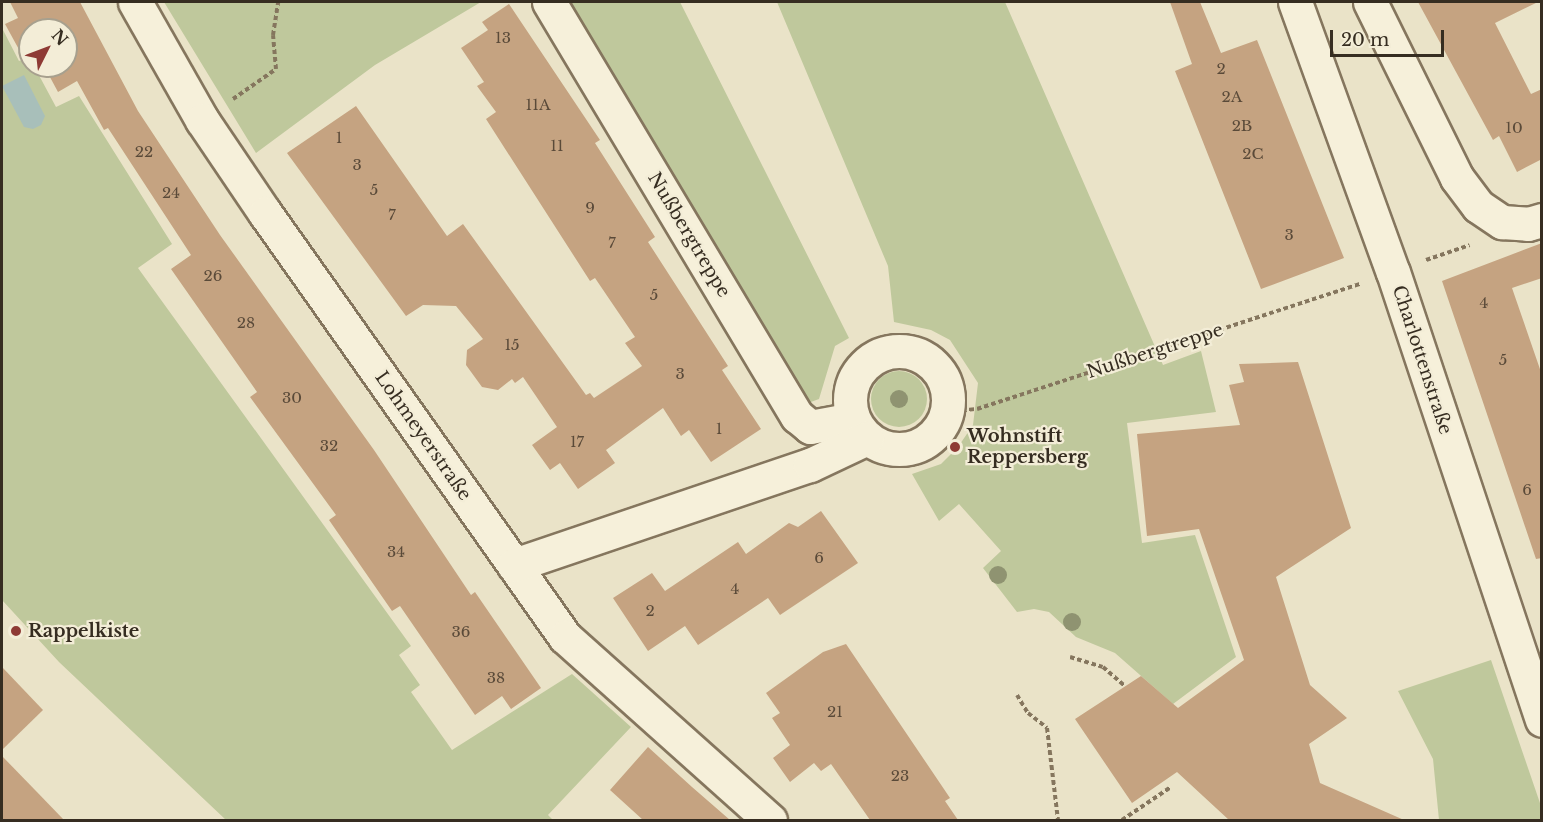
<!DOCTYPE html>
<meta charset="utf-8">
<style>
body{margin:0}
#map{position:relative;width:1543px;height:822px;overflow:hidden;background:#eae3c8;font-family:"Libre Baskerville",serif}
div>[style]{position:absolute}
.green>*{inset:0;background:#bfc89c}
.round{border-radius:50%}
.water>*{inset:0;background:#a8bfba}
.building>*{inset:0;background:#c5a381}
.path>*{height:4px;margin-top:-2px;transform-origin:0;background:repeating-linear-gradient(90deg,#85765e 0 4.5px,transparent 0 7.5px)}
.roads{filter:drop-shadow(2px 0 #85765e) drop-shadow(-2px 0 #85765e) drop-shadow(0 2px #85765e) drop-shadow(0 -2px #85765e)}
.minor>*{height:33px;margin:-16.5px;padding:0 16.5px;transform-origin:16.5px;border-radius:16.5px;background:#f6f0da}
.minor>.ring{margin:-16.5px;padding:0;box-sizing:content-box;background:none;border:33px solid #f6f0da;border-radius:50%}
.trees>*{width:18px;height:18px;margin:-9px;border-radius:50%;background:#8f9371}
.dots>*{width:16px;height:16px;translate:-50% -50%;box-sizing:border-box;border:3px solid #f3edd7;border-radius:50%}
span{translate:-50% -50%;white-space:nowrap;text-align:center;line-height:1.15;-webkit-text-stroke:4.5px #f3edd7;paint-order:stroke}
.number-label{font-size:15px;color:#5a4a39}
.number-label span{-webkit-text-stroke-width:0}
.street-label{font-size:18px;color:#362d21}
.poi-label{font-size:18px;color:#362d21;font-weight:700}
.left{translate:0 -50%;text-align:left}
.frame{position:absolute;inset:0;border:3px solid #362d21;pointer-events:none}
.north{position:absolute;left:18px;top:18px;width:60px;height:60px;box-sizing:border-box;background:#f3edd7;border:2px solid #a7a08e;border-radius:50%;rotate:48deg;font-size:16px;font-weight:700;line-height:24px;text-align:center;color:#362d21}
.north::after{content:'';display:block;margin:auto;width:21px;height:27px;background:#8e3a34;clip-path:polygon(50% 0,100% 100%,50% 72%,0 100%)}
.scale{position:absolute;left:1330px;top:30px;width:114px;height:27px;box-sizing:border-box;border:3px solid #362d21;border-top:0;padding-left:8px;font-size:18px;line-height:21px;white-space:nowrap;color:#362d21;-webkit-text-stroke:4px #f3edd7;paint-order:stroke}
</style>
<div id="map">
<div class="green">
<i style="clip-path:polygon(164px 2px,481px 2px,375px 65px,256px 153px)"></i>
<i style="clip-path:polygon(568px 2px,680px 2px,849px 338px,835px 346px,819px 399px,808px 403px)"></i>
<i style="clip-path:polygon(777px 2px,1005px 2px,1163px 365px,1201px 351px,1216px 412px,1127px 423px,1142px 543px,1195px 535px,1236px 657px,1173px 704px,1115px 653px,1076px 637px,1049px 612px,1034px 609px,1017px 612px,983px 568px,1001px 551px,959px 504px,939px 521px,912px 474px,941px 464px,958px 447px,973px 425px,978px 383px,950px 340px,931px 330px,894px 322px,888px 266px)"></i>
<i style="clip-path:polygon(2px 28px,19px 61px,29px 57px,30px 66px,34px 66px,56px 107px,79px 96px,172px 244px,138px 268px,411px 646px,399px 655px,420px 685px,411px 692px,452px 750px,572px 674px,631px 727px,548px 815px,553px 820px,226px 820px,59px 662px,2px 600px)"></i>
<i class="round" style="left:871px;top:371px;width:56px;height:56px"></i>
<i style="clip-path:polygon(1491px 660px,1541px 806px,1541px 820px,1439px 820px,1433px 759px,1398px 691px)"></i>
</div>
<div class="water">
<i style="clip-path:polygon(24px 75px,45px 116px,41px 125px,33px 129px,24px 127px,2px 86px)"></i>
</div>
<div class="building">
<i style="clip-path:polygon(10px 2px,80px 2px,138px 111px,220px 235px,374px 450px,471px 595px,475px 592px,541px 688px,511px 709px,502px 696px,475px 715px,400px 606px,392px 611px,329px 520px,336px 515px,250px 397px,257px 392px,171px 269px,191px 255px,108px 128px,104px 130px,77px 81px,58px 92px,44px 66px,66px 66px,66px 30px,30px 30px,30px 51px,22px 55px,5px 24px,18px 18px)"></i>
<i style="clip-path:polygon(1170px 2px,1200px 2px,1221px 53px,1257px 40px,1344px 258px,1261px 289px,1175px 71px,1192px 64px)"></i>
<i style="clip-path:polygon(1418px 2px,1538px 2px,1495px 23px,1531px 94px,1542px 89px,1542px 159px,1517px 172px,1499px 136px,1493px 140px)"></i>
<i style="clip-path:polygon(509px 4px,600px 140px,595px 143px,655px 237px,648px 242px,728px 366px,722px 370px,761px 429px,711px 462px,689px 430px,681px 436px,663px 408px,606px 450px,615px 463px,578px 489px,560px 463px,550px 470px,532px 445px,557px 427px,523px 377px,515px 383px,512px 379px,498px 390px,482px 387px,466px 365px,467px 350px,483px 339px,456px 306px,423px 305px,406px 316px,287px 153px,356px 106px,447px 236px,463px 224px,586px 395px,590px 393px,594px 398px,642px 366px,625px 343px,635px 337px,595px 278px,590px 281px,486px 119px,496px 112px,477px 86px,484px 82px,461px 48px,488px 30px,482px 22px)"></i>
<i style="clip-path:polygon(1542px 243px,1542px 278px,1512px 288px,1542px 375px,1542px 558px,1536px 559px,1442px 281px)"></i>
<i style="clip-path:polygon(1298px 362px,1351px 528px,1276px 577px,1310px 685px,1347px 718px,1309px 744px,1320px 783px,1404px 820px,1229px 820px,1177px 772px,1132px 803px,1075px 719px,1141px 676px,1178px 708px,1244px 660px,1199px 529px,1147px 536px,1137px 434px,1240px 425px,1229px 385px,1244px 382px,1239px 364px)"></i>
<i style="clip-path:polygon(821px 511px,858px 563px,780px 615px,768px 598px,698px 645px,685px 626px,648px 651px,613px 598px,652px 573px,665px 591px,738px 542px,746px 554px,789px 523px,798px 527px)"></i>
<i style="clip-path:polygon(846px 644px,950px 798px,945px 801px,958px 820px,870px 820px,831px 764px,821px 771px,814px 763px,790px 782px,773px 758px,790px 745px,772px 718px,780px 713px,766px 693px,823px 652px)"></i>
<i style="clip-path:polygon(2px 667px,43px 710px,2px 750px)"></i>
<i style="clip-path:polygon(648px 747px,692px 787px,730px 820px,643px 820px,610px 790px)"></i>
<i style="clip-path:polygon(2px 756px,36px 791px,64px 820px,2px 820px)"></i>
</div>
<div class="path">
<i style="left:233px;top:99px;width:52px;rotate:-34.9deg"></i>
<i style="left:276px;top:69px;width:34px;rotate:-95deg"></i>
<i style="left:273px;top:35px;width:33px;rotate:-81deg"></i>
<i style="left:1426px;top:260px;width:46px;rotate:-18.8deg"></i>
<i style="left:947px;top:412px;width:30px;rotate:-6deg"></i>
<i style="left:977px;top:409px;width:403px;rotate:-18.1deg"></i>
<i style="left:1070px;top:657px;width:34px;rotate:17deg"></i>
<i style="left:1103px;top:667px;width:29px;rotate:41deg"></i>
<i style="left:1017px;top:695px;width:21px;rotate:59deg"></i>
<i style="left:1028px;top:713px;width:24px;rotate:38deg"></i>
<i style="left:1047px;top:728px;width:93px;rotate:83.2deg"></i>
<i style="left:1122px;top:820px;width:59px;rotate:-34deg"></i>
</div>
<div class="roads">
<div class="minor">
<i style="left:135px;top:2px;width:136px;rotate:60.4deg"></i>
<i style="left:202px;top:120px;width:112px;rotate:55.9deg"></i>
<i style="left:265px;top:213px;width:519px;rotate:54.72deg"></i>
<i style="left:565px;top:637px;width:275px;rotate:41.8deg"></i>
<i style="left:549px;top:2px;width:483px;rotate:59.1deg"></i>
<i style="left:797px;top:416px;width:17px;rotate:40deg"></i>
<i style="left:810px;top:427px;width:44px;rotate:-10.5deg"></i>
<i style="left:1295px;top:2px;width:287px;rotate:70.1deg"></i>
<i style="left:1393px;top:272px;width:472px;rotate:71.6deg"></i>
<i style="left:1370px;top:2px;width:196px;rotate:63.7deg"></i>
<i style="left:1457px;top:178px;width:35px;rotate:53deg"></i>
<i style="left:1478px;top:206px;width:29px;rotate:34deg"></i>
<i style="left:1502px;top:222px;width:26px;rotate:4deg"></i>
<i style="left:1528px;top:224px;width:15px;rotate:-16deg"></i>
<i class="ring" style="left:850px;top:351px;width:65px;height:65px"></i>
<i style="left:514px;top:565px;width:312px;rotate:-18.7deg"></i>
<i style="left:810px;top:465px;width:63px;rotate:-25.3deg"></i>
</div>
</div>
<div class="trees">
<i style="left:899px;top:399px"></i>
<i style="left:998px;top:575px"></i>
<i style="left:1072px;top:622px"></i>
</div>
<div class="dots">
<i style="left:955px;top:447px;background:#8e3a34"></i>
<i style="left:16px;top:631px;background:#8e3a34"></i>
</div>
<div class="number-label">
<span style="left:503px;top:38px">13</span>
<span style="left:1221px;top:69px">2</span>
<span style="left:1232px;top:97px">2A</span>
<span style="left:538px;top:105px">11A</span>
<span style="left:1242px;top:126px">2B</span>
<span style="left:1514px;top:128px">10</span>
<span style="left:339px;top:138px">1</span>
<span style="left:557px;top:146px">11</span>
<span style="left:144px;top:152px">22</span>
<span style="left:1253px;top:154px">2C</span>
<span style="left:357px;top:165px">3</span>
<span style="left:374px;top:190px">5</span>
<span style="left:171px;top:193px">24</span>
<span style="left:590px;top:208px">9</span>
<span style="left:392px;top:215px">7</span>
<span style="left:1289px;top:235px">3</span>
<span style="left:612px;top:243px">7</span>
<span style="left:213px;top:276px">26</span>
<span style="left:654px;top:295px">5</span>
<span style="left:1484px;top:303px">4</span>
<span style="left:246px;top:323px">28</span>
<span style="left:512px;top:345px">15</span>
<span style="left:1503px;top:360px">5</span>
<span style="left:680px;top:374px">3</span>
<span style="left:292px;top:398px">30</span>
<span style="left:719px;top:429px">1</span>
<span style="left:577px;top:442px">17</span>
<span style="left:329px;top:446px">32</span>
<span style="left:1527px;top:490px">6</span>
<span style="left:396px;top:552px">34</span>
<span style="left:819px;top:558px">6</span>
<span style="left:735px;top:589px">4</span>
<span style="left:650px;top:611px">2</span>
<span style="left:461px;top:632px">36</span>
<span style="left:496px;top:678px">38</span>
<span style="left:835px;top:712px">21</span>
<span style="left:900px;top:776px">23</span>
</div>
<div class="street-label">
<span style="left:689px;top:235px;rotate:59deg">Nußbergtreppe</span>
<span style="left:1155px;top:351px;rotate:-18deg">Nußbergtreppe</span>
<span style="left:1422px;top:360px;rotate:72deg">Charlottenstraße</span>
<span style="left:423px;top:436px;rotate:55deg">Lohmeyerstraße</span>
</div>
<div class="poi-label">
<span class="left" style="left:967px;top:447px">Wohnstift<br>Reppersberg</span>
<span class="left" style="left:28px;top:631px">Rappelkiste</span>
</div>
<div class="frame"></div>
<div class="north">N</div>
<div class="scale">20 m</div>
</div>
